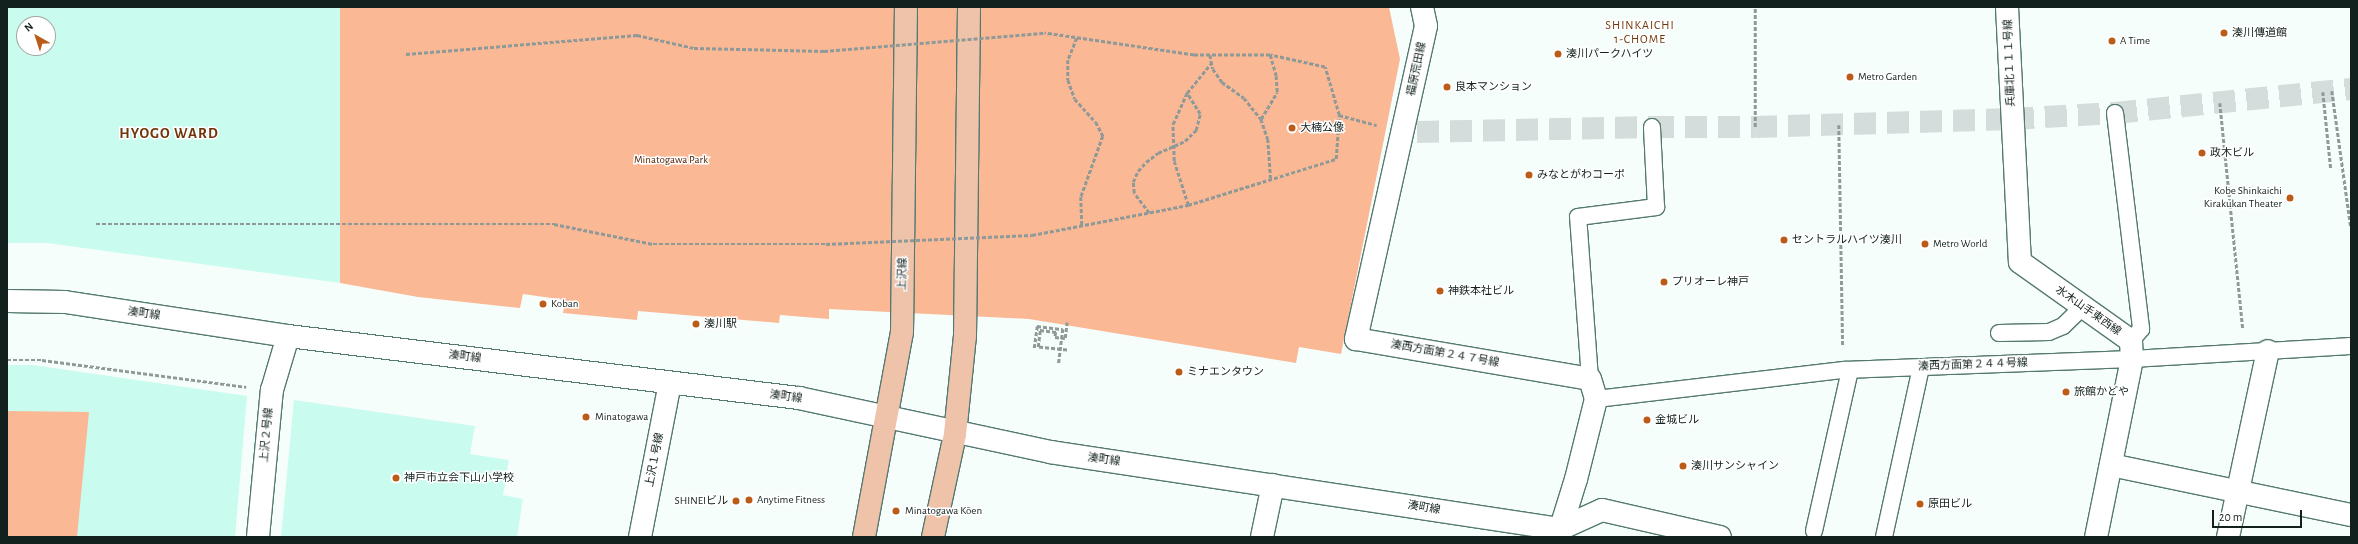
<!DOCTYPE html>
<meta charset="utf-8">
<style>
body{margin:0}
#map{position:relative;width:2358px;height:544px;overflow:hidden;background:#f6fefc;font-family:"Alegreya Sans","Noto Sans JP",sans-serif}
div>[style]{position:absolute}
.built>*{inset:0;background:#c9fbef}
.green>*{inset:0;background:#fab895}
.pedestrian-tunnel>*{height:22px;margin-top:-11px;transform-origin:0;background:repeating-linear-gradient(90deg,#d4dddb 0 22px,transparent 0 33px)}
.path>*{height:2.5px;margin-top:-1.25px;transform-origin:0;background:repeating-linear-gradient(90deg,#8f9a98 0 4px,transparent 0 6px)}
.roads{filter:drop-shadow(1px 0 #547970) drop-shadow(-1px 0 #547970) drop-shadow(0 1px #547970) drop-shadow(0 -1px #547970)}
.service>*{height:16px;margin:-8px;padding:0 8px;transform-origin:8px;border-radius:8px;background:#fff}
.minor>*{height:22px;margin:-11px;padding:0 11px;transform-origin:11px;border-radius:11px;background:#fff}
.tertiary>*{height:22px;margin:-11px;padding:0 11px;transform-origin:11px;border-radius:11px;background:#fff}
.primary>*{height:22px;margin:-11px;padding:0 11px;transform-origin:11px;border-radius:11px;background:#efc2aa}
.path-bridge>*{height:2.5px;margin-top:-1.25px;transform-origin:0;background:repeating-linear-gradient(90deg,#8f9a98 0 4px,transparent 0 6px)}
.dots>*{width:11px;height:11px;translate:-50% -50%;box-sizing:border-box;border:2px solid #fff;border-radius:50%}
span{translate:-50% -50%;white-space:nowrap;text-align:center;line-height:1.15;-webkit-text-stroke:3px #fff;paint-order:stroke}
.poi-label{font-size:11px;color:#12211e}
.left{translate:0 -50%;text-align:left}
.right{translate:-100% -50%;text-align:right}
.street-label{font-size:11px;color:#12211e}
.park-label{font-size:11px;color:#552709}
.neighbourhood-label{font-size:12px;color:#72350b;letter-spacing:1px}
.district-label{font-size:15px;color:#72350b;font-weight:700;letter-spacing:1px}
.frame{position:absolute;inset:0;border:8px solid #12211e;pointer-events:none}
.north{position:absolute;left:16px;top:16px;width:40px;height:40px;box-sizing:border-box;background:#fff;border:1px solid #a0a6a5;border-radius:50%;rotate:321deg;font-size:11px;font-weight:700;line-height:16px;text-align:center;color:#12211e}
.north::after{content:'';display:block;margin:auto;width:14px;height:18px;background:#bb5b18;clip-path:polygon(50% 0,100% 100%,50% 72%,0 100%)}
.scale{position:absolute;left:2212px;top:510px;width:90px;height:18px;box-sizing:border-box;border:2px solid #12211e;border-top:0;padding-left:5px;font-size:12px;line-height:14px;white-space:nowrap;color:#12211e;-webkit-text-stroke:3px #fff;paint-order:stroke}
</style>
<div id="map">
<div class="built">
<i style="clip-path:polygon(evenodd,7px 7px,340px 7px,340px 283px,47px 243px,7px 243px,7px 7px,24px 24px,48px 24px,48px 48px,24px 48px,24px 24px)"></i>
<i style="clip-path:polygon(7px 365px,33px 365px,247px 396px,235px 537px,7px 537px)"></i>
<i style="clip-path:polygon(294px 400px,475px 426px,470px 454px,509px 460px,503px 495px,523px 499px,517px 537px,281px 537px)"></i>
</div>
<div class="green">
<i style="clip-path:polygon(340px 7px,1389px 7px,1400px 59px,1341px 354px,1299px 347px,1296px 363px,1029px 319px,829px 309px,829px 319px,780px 315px,779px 323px,638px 311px,637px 320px,563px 313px,565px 300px,523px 294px,520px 308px,418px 297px,340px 283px)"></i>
<i style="clip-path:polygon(7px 411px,89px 412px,77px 537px,7px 537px)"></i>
</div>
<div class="pedestrian-tunnel">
<i style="left:1417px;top:132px;width:235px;rotate:-1.2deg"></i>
<i style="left:1652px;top:127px;width:103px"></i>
<i style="left:1755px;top:127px;width:257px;rotate:-1.8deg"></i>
<i style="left:2012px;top:119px;width:103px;rotate:-3.3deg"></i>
<i style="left:2115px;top:113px;width:237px;rotate:-5.8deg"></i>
</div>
<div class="path">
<i style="left:1077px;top:38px;width:24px;rotate:112deg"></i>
<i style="left:1068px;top:60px;width:20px;rotate:90deg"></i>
<i style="left:1068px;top:80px;width:20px;rotate:70deg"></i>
<i style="left:1075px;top:99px;width:31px;rotate:48deg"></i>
<i style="left:1096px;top:122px;width:16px;rotate:63deg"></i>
<i style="left:1103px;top:136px;width:65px;rotate:109.8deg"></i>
<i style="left:1081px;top:197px;width:28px;rotate:88deg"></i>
<i style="left:406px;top:54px;width:232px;rotate:-4.7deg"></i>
<i style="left:637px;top:35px;width:58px;rotate:12.8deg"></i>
<i style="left:694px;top:48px;width:130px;rotate:1.3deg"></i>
<i style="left:1210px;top:55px;width:14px;rotate:78deg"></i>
<i style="left:1213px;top:69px;width:16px;rotate:55deg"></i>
<i style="left:1222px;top:82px;width:27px;rotate:36deg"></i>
<i style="left:1244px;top:98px;width:27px;rotate:51deg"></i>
<i style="left:1261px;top:119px;width:21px;rotate:71deg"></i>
<i style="left:1268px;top:139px;width:39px;rotate:86deg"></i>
<i style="left:2332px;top:91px;width:138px;rotate:82.1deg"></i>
<i style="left:2323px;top:92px;width:77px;rotate:84.1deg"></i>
<i style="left:2220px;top:103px;width:227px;rotate:84.2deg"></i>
<i style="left:1339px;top:115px;width:39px;rotate:15deg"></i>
<i style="left:1261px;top:119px;width:31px;rotate:-59deg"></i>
<i style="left:1277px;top:92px;width:16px;rotate:-94deg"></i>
<i style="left:1276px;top:76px;width:22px;rotate:-106deg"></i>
<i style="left:1839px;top:125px;width:221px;rotate:89deg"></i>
<i style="left:1755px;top:127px;width:120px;rotate:-90deg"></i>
<i style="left:1188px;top:205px;width:46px;rotate:-107.7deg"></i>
<i style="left:1174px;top:161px;width:37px;rotate:-92deg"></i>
<i style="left:1173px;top:124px;width:34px;rotate:-66deg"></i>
<i style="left:1187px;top:93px;width:38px;rotate:-51deg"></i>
<i style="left:1149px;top:213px;width:25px;rotate:-127deg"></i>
<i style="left:1134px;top:193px;width:11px;rotate:-95deg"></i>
<i style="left:1133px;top:182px;width:12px;rotate:-66deg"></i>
<i style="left:1138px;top:171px;width:12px;rotate:-48deg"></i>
<i style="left:1146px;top:162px;width:15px;rotate:-37deg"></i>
<i style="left:1158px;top:153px;width:30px;rotate:-24deg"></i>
<i style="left:1185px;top:141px;width:16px;rotate:-45deg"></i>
<i style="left:1196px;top:130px;width:16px;rotate:-76deg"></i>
<i style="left:1200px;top:114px;width:25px;rotate:-122deg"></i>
<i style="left:96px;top:224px;width:458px"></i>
<i style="left:554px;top:224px;width:101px;rotate:11.4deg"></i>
<i style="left:653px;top:244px;width:173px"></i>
<i style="left:1032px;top:235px;width:159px;rotate:-10.9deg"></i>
<i style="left:1188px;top:205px;width:155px;rotate:-17.3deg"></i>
<i style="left:1336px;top:159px;width:44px;rotate:-86.1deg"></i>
<i style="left:1339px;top:115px;width:50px;rotate:-106.3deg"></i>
<i style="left:1325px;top:67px;width:56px;rotate:-167.7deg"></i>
<i style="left:1270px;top:55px;width:76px;rotate:180deg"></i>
<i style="left:1194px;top:55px;width:151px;rotate:-171.6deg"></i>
<i style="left:1034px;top:348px;width:22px;rotate:-82deg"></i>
<i style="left:1037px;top:326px;width:26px;rotate:7deg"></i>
<i style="left:1063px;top:329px;width:35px;rotate:97deg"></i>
<i style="left:1067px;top:350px;width:29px;rotate:-174deg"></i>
<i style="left:1038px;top:347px;width:17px;rotate:-83deg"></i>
<i style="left:1040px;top:330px;width:16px;rotate:7deg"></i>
<i style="left:1056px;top:332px;width:5px;rotate:101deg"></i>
<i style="left:1055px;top:337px;width:10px;rotate:6deg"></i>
<i style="left:1065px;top:338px;width:16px;rotate:-83deg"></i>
<i style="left:7px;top:360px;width:35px"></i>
<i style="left:42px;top:360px;width:206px;rotate:7.5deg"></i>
</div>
<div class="roads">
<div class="service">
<i style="left:2115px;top:113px;width:218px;rotate:83.1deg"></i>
<i style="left:2141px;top:329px;width:16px;rotate:130deg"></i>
<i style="left:1999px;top:333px;width:50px;rotate:-1.1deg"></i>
<i style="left:2049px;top:332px;width:15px;rotate:-23deg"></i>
<i style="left:2063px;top:326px;width:28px;rotate:-44deg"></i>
<i style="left:1590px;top:379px;width:162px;rotate:-94.2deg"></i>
<i style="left:1578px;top:217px;width:79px;rotate:-7.3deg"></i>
<i style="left:1656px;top:207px;width:80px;rotate:-92.9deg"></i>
<i style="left:1596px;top:399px;width:250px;rotate:-6.7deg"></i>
<i style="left:1844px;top:370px;width:288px;rotate:-2.2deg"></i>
<i style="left:2132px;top:359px;width:219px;rotate:-3.4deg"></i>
<i style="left:1814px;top:531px;width:165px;rotate:-77.4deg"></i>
<i style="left:1884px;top:537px;width:174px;rotate:-77.7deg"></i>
</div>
<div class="minor">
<i style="left:1422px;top:7px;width:19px;rotate:78deg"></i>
<i style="left:1426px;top:26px;width:321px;rotate:102.6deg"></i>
<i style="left:1356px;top:339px;width:237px;rotate:9.7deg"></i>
<i style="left:1590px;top:379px;width:21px;rotate:73deg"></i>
<i style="left:1596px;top:399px;width:82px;rotate:104deg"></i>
<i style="left:1576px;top:479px;width:61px;rotate:107.2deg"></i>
<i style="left:2007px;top:7px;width:255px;rotate:87.1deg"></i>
<i style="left:2020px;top:262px;width:136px;rotate:35.4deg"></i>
<i style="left:2131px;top:341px;width:18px;rotate:87deg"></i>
<i style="left:2132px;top:359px;width:182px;rotate:101.4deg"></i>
<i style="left:2111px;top:465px;width:245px;rotate:11.8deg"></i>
<i style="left:258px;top:537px;width:148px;rotate:-84.6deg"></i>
<i style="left:272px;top:390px;width:56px;rotate:-73.5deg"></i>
<i style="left:640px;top:537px;width:157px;rotate:-79deg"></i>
<i style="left:1262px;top:537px;width:53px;rotate:-78.1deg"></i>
<i style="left:2228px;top:537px;width:190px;rotate:-77.9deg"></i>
</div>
<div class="tertiary">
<i style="left:7px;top:301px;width:58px;rotate:1deg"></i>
<i style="left:65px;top:302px;width:226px;rotate:8.7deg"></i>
<i style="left:288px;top:336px;width:515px;rotate:6.92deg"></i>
<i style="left:799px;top:398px;width:257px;rotate:12.1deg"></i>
<i style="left:1050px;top:452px;width:516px;rotate:8.59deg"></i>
<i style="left:1560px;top:529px;width:46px;rotate:-24.3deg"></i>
<i style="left:1602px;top:510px;width:121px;rotate:12.9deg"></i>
</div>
<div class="primary">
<i style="left:864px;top:537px;width:208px;rotate:-79.5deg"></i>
<i style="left:902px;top:332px;width:325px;rotate:-89.3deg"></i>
<i style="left:933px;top:537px;width:105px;rotate:-77.9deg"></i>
<i style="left:955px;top:434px;width:99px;rotate:-84.2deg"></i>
<i style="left:965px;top:336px;width:329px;rotate:-89.3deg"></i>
</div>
</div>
<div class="path-bridge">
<i style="left:824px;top:51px;width:222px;rotate:-4.7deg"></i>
<i style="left:826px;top:244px;width:206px;rotate:-2.5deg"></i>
</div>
<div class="dots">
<i style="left:2224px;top:33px;background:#bb5b18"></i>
<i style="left:2112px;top:41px;background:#bb5b18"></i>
<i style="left:1558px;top:54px;background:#bb5b18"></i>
<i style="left:1850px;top:77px;background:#bb5b18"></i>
<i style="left:1447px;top:87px;background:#bb5b18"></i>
<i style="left:1292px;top:128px;background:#bb5b18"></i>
<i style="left:2202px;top:153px;background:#bb5b18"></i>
<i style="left:1529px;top:175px;background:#bb5b18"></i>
<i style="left:2290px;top:198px;background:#bb5b18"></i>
<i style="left:1784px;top:240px;background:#bb5b18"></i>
<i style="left:1925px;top:244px;background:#bb5b18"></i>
<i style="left:1664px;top:282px;background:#bb5b18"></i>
<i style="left:1440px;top:291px;background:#bb5b18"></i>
<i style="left:543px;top:304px;background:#bb5b18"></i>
<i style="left:696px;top:324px;background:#bb5b18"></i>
<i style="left:1179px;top:372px;background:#bb5b18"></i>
<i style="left:2066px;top:392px;background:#bb5b18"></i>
<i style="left:586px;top:417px;background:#bb5b18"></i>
<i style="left:1647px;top:420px;background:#bb5b18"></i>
<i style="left:1683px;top:466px;background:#bb5b18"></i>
<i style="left:396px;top:478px;background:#bb5b18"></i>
<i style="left:749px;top:500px;background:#bb5b18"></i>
<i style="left:736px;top:501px;background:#bb5b18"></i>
<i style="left:1920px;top:504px;background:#bb5b18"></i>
<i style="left:896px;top:511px;background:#bb5b18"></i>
</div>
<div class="poi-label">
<span class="left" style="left:2232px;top:33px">湊川傳道館</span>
<span class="left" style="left:2120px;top:41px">A Time</span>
<span class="left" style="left:1566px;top:54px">湊川パークハイツ</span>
<span class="left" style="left:1858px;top:77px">Metro Garden</span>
<span class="left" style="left:1455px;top:87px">良本マンション</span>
<span class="left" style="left:1300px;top:128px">大楠公像</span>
<span class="left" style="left:2210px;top:153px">政木ビル</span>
<span class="left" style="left:1537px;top:175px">みなとがわコーポ</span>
<span class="right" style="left:2282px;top:198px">Kobe Shinkaichi<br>Kirakukan Theater</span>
<span class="left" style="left:1792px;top:240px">セントラルハイツ湊川</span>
<span class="left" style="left:1933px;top:244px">Metro World</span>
<span class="left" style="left:1672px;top:282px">プリオーレ神戸</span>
<span class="left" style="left:1448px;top:291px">神鉄本社ビル</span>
<span class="left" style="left:551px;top:304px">Koban</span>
<span class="left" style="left:704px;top:324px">湊川駅</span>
<span class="left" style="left:1187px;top:372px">ミナエンタウン</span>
<span class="left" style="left:2074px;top:392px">旅館かどや</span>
<span class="left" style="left:595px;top:417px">Minatogawa</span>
<span class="left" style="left:1655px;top:420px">金城ビル</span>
<span class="left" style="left:1691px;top:466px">湊川サンシャイン</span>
<span class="left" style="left:404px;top:478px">神戸市立会下山小学校</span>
<span class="left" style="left:757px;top:500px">Anytime Fitness</span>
<span class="right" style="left:728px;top:501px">SHINEIビル</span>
<span class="left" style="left:1928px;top:504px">原田ビル</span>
<span class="left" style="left:905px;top:511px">Minatogawa Kōen</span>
</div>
<div class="street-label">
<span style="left:2010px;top:63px;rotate:-92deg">兵庫北１１１号線</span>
<span style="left:1417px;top:69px;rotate:-78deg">福原荒田線</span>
<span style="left:903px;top:274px;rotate:-89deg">上沢線</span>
<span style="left:2088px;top:311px;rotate:35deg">水木山手東西線</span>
<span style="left:144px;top:314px;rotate:8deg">湊町線</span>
<span style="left:1445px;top:354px;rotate:10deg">湊西方面第２４７号線</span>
<span style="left:465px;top:357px;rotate:7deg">湊町線</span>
<span style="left:1973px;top:365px;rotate:-2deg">湊西方面第２４４号線</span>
<span style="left:786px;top:397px;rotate:8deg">湊町線</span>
<span style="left:267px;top:435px;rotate:-85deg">上沢２号線</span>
<span style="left:655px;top:460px;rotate:-79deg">上沢１号線</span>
<span style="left:1104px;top:460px;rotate:8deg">湊町線</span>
<span style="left:1424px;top:508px;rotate:9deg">湊町線</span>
</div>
<div class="park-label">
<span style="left:671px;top:160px">Minatogawa Park</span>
</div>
<div class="neighbourhood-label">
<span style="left:1640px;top:33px">SHINKAICHI<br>1-CHOME</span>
</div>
<div class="district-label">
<span style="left:169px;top:134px">HYOGO WARD</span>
</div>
<div class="frame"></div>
<div class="north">N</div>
<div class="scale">20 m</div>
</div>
